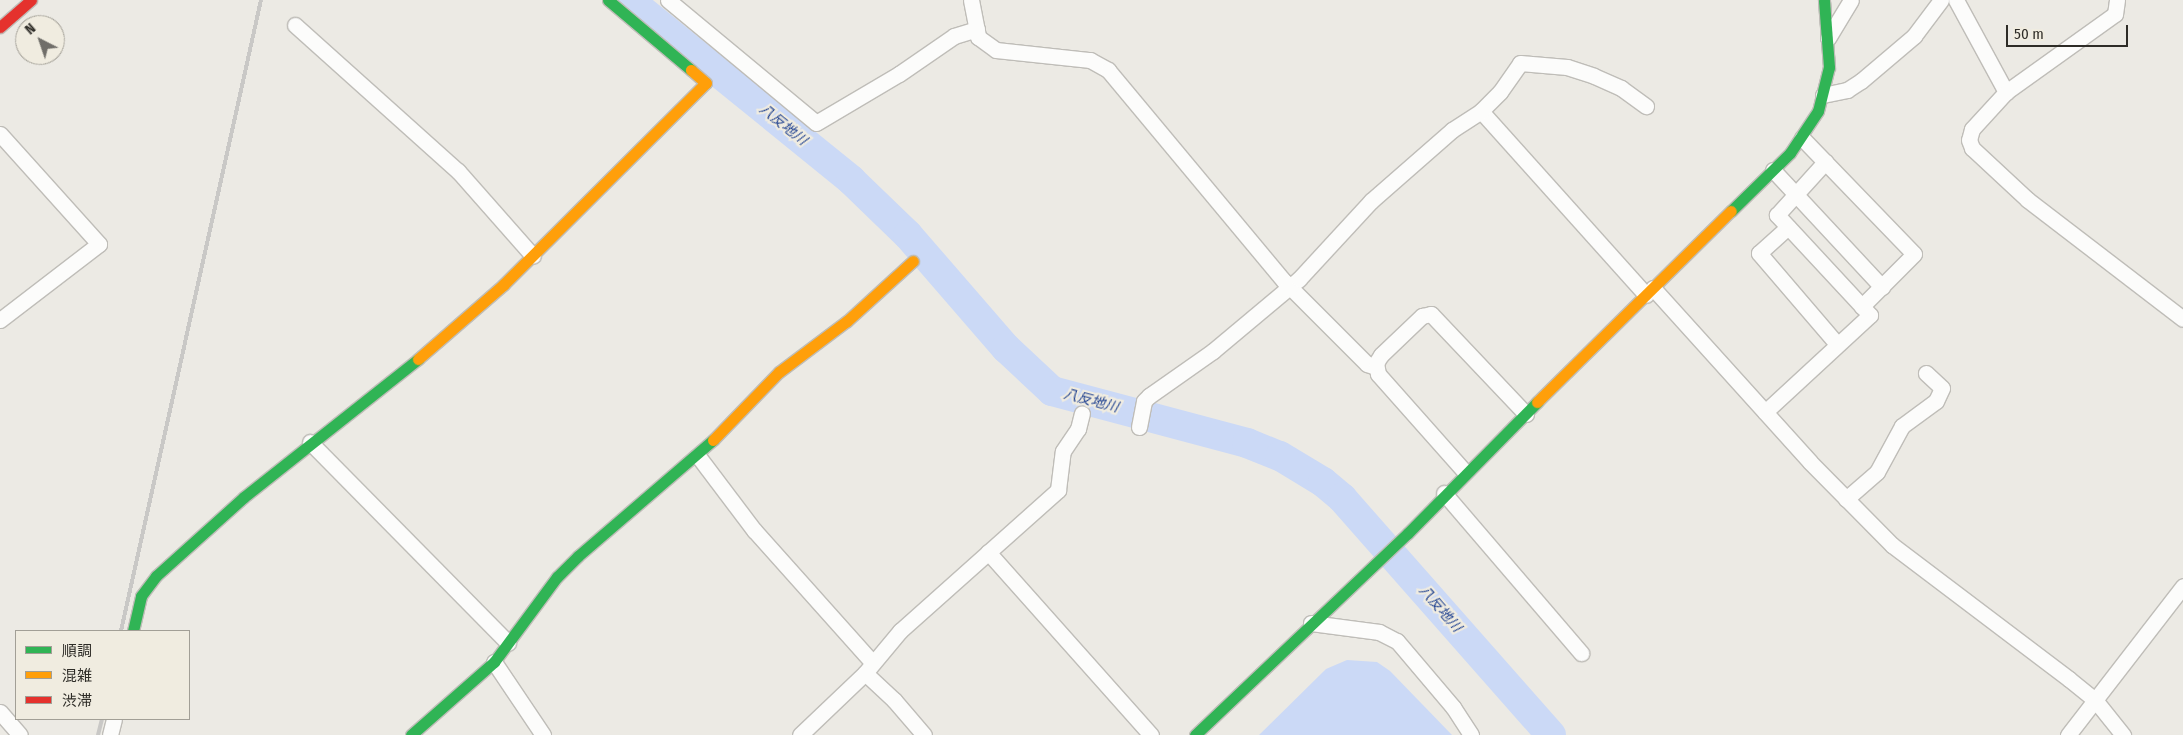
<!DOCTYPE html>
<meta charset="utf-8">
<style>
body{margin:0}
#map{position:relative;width:2183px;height:735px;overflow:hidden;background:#eceae4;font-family:"Fira Sans Condensed","Noto Sans JP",sans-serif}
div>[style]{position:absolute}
.water>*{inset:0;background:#cbd9f6}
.river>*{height:30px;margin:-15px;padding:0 15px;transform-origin:15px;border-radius:15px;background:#cbd9f6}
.roads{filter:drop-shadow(1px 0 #bfbdb8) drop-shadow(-1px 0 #bfbdb8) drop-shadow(0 1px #bfbdb8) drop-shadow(0 -1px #bfbdb8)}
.street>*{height:15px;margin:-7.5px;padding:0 7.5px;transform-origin:7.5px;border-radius:7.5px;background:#fcfcfb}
.fast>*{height:11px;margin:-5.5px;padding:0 5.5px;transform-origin:5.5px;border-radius:5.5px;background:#30b455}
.slow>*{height:11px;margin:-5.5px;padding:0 5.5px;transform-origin:5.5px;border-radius:5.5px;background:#ff9f0a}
.jam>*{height:11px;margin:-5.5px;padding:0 5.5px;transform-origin:5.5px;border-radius:5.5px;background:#e5322d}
.rail>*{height:4px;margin:-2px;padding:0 2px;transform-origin:2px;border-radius:2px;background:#c9c8c6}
span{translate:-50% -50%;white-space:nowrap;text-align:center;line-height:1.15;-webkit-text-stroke:4.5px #f0ece0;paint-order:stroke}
.water-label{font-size:14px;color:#1f4190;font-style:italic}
.legend{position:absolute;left:15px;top:630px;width:175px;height:90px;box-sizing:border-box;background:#f0ece0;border:1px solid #a29f96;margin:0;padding:6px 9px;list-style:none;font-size:15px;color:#2e2c27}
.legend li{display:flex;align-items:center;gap:10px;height:25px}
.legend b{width:25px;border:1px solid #a29f96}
.north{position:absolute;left:15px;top:15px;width:50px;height:50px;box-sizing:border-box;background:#f0ece0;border:1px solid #a29f96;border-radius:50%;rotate:319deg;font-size:14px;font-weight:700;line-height:20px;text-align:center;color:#2e2c27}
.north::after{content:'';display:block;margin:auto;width:18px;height:22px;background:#706e69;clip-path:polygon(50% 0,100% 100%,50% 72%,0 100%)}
.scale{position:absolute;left:2006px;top:25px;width:122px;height:22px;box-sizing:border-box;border:2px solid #2e2c27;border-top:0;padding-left:6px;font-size:15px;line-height:18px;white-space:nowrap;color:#2e2c27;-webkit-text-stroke:4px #f0ece0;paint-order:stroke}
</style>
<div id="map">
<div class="water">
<i style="clip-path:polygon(1347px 660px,1377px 662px,1390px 671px,1452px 735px,1259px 735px,1326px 669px)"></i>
</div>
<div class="river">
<i style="left:629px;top:0;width:286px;rotate:39deg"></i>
<i style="left:851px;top:180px;width:79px;rotate:44deg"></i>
<i style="left:908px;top:235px;width:150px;rotate:49.1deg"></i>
<i style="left:1006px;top:348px;width:63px;rotate:43.1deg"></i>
<i style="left:1052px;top:391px;width:202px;rotate:14.9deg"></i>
<i style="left:1247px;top:443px;width:35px;rotate:22deg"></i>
<i style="left:1280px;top:456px;width:50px;rotate:31.2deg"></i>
<i style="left:1323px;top:482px;width:25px;rotate:40deg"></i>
<i style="left:1342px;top:498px;width:316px;rotate:48.6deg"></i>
</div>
<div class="roads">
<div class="street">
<i style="left:668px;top:0;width:192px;rotate:39.7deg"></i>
<i style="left:816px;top:123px;width:96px;rotate:-30.6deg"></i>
<i style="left:899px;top:74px;width:67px;rotate:-34.6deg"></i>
<i style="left:954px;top:36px;width:24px;rotate:-17deg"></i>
<i style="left:971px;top:0;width:38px;rotate:79deg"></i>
<i style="left:978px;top:37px;width:22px;rotate:36deg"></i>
<i style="left:996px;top:50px;width:95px;rotate:6.1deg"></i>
<i style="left:1090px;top:60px;width:21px;rotate:29deg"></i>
<i style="left:1108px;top:70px;width:275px;rotate:50.2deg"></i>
<i style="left:1284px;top:281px;width:117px;rotate:45deg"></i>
<i style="left:1367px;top:364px;width:9px;rotate:18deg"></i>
<i style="left:1956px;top:0;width:105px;rotate:61.5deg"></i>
<i style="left:2117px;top:0;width:14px;rotate:98deg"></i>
<i style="left:2115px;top:14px;width:134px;rotate:144.4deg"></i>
<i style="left:2006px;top:92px;width:50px;rotate:132.6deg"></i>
<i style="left:1972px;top:129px;width:11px;rotate:105deg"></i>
<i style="left:1969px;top:140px;width:9px;rotate:69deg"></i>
<i style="left:1972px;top:148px;width:76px;rotate:42.9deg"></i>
<i style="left:2028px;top:200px;width:195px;rotate:37.5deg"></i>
<i style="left:295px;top:25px;width:219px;rotate:41.9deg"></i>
<i style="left:458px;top:171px;width:113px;rotate:48.6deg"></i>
<i style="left:1828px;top:38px;width:44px;rotate:-58.8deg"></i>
<i style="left:1823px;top:95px;width:25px;rotate:-12deg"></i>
<i style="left:1847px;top:90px;width:17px;rotate:-33deg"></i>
<i style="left:1861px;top:81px;width:70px;rotate:-40.3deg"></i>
<i style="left:1914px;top:36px;width:45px;rotate:-53.1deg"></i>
<i style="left:1481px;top:111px;width:247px;rotate:48.1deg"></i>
<i style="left:0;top:134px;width:148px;rotate:48deg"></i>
<i style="left:99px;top:244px;width:125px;rotate:142.5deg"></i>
<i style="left:1802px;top:138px;width:161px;rotate:46deg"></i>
<i style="left:1914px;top:254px;width:74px;rotate:135deg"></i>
<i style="left:1773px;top:170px;width:160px;rotate:47deg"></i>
<i style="left:1788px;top:227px;width:39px;rotate:138deg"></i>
<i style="left:1759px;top:253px;width:120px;rotate:49.4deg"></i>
<i style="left:1653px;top:288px;width:234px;rotate:47.9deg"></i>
<i style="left:1810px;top:462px;width:117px;rotate:45.3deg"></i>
<i style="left:1892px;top:545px;width:222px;rotate:37.1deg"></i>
<i style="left:2069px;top:679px;width:33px;rotate:39deg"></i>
<i style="left:2095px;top:700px;width:45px;rotate:51.3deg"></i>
<i style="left:1765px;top:412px;width:143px;rotate:-42.7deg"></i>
<i style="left:1870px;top:315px;width:137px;rotate:-132.9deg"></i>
<i style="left:1777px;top:215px;width:72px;rotate:-47.8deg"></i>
<i style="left:1139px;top:427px;width:26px;rotate:-79deg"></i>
<i style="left:1144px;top:401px;width:7px;rotate:-45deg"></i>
<i style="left:1149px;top:396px;width:78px;rotate:-35.1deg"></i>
<i style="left:1213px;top:351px;width:112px;rotate:-39.9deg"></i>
<i style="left:1299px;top:279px;width:106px;rotate:-47.3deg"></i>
<i style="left:1371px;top:201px;width:108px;rotate:-41.2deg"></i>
<i style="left:1452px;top:130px;width:35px;rotate:-33deg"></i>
<i style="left:1481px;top:111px;width:27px;rotate:-45deg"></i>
<i style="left:1500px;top:92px;width:35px;rotate:-55deg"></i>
<i style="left:1520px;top:63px;width:47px;rotate:4.9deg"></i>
<i style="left:1567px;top:67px;width:28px;rotate:18deg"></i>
<i style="left:1594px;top:76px;width:30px;rotate:24deg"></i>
<i style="left:1621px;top:88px;width:31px;rotate:36deg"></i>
<i style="left:310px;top:442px;width:282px;rotate:45.4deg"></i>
<i style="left:698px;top:456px;width:93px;rotate:52.9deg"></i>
<i style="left:754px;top:530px;width:178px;rotate:48.2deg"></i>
<i style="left:1465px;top:472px;width:131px;rotate:-131.6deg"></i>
<i style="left:1378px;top:374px;width:11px;rotate:-100deg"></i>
<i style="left:1376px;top:363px;width:9px;rotate:-58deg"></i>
<i style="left:1381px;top:355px;width:57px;rotate:-43.6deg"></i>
<i style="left:1422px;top:316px;width:9px;rotate:-13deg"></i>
<i style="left:1431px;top:314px;width:138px;rotate:46.5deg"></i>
<i style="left:1444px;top:493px;width:211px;rotate:49.4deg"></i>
<i style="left:1846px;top:499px;width:41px;rotate:-41.1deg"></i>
<i style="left:1877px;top:472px;width:52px;rotate:-61.5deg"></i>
<i style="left:1902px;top:426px;width:42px;rotate:-36.3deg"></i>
<i style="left:1936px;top:401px;width:14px;rotate:-65deg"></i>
<i style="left:1942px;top:388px;width:22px;rotate:-137deg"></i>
<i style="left:988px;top:552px;width:245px;rotate:48.3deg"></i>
<i style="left:1311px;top:623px;width:69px;rotate:7.5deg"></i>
<i style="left:1379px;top:632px;width:20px;rotate:27deg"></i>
<i style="left:1397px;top:641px;width:87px;rotate:49.7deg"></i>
<i style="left:1453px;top:707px;width:33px;rotate:57deg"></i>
<i style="left:494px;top:662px;width:88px;rotate:56.1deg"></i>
<i style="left:865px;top:673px;width:40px;rotate:43deg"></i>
<i style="left:894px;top:700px;width:46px;rotate:49.4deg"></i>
<i style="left:0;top:712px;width:30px;rotate:49deg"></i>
<i style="left:110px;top:735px;width:16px;rotate:-76deg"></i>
<i style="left:800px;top:735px;width:90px;rotate:-43.6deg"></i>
<i style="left:865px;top:673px;width:55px;rotate:-50.2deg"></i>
<i style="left:900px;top:631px;width:212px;rotate:-41.7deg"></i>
<i style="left:1058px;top:490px;width:39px;rotate:-83deg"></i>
<i style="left:1063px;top:451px;width:27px;rotate:-56deg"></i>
<i style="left:1078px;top:429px;width:16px;rotate:-76deg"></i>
<i style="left:2068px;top:735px;width:188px;rotate:-52.3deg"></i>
</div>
<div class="fast">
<i style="left:608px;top:0;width:109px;rotate:40.1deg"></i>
<i style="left:1731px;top:211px;width:83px;rotate:-44.5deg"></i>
<i style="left:1790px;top:153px;width:50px;rotate:-56.3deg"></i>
<i style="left:1818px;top:111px;width:45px;rotate:-76deg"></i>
<i style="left:1829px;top:67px;width:67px;rotate:-94.3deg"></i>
<i style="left:133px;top:631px;width:36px;rotate:-77deg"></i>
<i style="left:141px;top:596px;width:25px;rotate:-53deg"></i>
<i style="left:156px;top:576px;width:118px;rotate:-41.9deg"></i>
<i style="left:244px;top:497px;width:222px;rotate:-38.4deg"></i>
<i style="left:411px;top:735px;width:111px;rotate:-41.3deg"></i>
<i style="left:494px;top:662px;width:106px;rotate:-53.5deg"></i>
<i style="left:557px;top:577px;width:30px;rotate:-45deg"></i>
<i style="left:578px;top:556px;width:178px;rotate:-40.7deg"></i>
<i style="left:1195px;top:735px;width:294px;rotate:-43.5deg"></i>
<i style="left:1408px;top:533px;width:184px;rotate:-45.4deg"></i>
</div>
<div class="slow">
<i style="left:418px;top:359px;width:113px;rotate:-41deg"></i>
<i style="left:503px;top:285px;width:286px;rotate:-44.9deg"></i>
<i style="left:706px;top:83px;width:20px;rotate:-139deg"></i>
<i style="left:1537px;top:402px;width:272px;rotate:-44.6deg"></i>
<i style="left:713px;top:440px;width:95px;rotate:-45.9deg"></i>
<i style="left:779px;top:372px;width:85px;rotate:-36.9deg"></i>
<i style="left:847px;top:321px;width:89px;rotate:-42.3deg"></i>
</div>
<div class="jam">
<i style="left:0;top:27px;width:41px;rotate:-41.1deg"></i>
</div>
</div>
<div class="rail">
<i style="left:121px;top:631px;width:646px;rotate:-77.49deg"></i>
<i style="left:98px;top:735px;width:16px;rotate:-76deg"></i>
</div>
<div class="water-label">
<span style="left:783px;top:125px;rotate:39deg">八反地川</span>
<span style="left:1091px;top:401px;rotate:15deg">八反地川</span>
<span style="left:1440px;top:609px;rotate:49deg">八反地川</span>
</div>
<ul class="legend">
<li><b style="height:6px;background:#30b455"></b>順調</li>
<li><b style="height:6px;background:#ff9f0a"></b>混雑</li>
<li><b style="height:6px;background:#e5322d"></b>渋滞</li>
</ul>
<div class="north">N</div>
<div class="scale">50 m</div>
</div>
